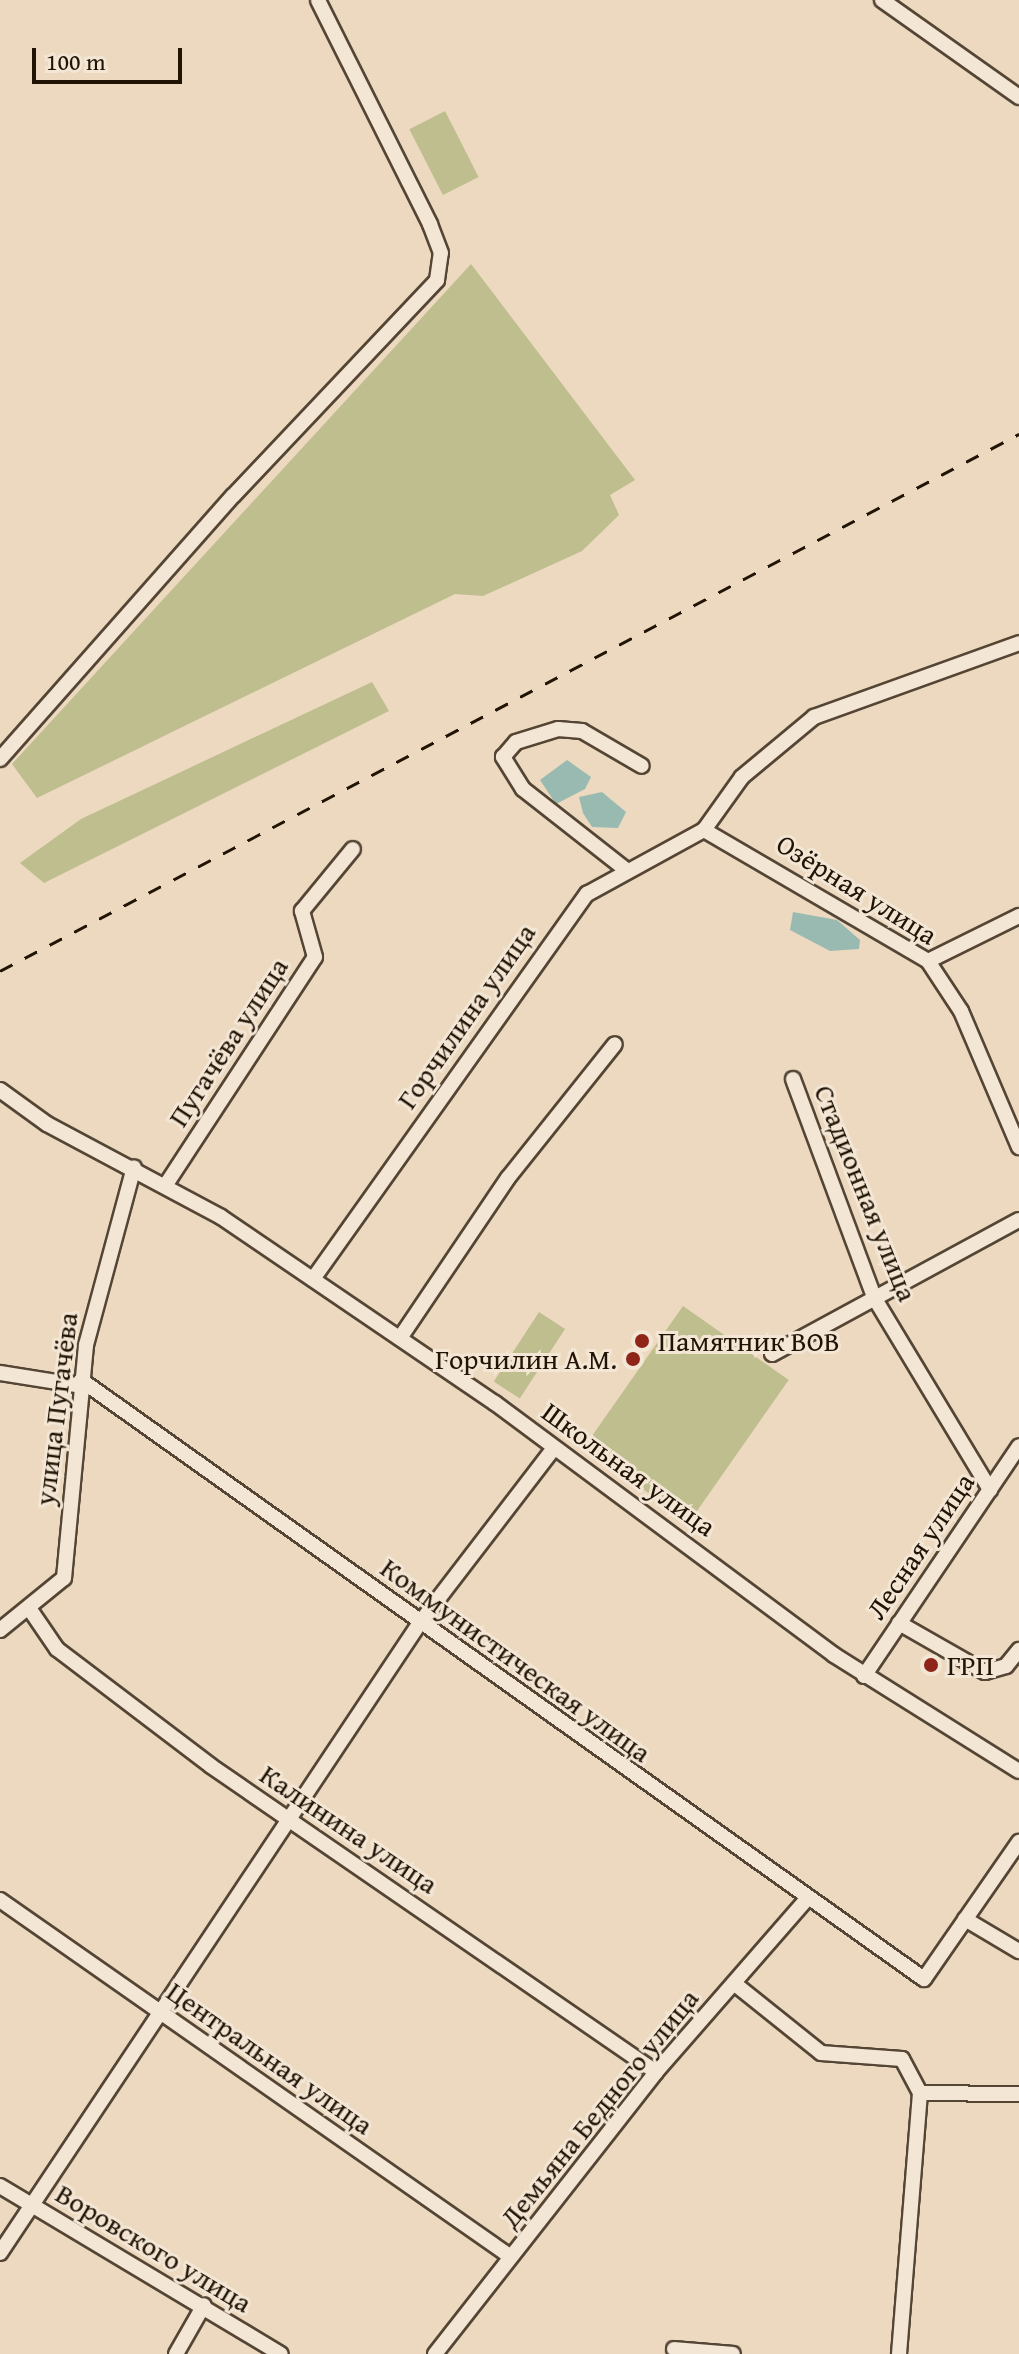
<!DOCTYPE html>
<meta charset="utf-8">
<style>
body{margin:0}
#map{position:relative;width:1019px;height:2354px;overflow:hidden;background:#ecd9bf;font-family:"Gentium Book Plus",serif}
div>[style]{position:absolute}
.green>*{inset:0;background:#bebe8e;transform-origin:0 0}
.water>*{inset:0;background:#99bab1}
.roads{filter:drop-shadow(2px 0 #544534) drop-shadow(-2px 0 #544534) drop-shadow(0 2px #544534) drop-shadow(0 -2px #544534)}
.minor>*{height:14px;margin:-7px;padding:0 7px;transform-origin:7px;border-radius:7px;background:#f3e6d5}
.rail>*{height:3px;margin-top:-1.5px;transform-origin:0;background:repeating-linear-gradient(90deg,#211405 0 14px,transparent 0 28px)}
.dots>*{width:22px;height:22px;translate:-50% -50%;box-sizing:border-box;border:4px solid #f3e6d5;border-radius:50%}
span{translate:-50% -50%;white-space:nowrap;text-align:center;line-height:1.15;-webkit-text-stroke:6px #f3e6d5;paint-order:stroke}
.street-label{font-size:28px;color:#211405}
.poi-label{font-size:28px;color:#211405}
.left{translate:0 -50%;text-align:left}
.right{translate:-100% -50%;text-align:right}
.scale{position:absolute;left:32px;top:48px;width:150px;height:36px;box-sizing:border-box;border:4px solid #211405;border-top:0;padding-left:10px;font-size:24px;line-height:28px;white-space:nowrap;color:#211405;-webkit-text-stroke:6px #f3e6d5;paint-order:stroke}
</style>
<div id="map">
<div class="green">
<i style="left:445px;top:111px;width:74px;height:40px;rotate:63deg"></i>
<i style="clip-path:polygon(471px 264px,635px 480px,610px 495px,619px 515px,582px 551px,483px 596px,455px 594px,37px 798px,12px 764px)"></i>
<i style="clip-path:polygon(372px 682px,389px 711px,44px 883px,20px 863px,81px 819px)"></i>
<i style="left:683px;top:1306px;width:129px;height:173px;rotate:35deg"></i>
<i style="left:539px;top:1312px;width:31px;height:83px;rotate:33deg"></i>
</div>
<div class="water">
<i style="clip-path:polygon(567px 760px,591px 777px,585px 789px,556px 804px,540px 780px)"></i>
<i style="clip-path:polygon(602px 792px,626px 812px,618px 828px,592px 827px,583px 813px,579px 797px)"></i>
<i style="clip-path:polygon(793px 912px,837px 920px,860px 940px,859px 949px,830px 951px,790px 930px)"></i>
</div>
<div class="roads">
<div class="minor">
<i style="left:882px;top:0;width:168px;rotate:35.3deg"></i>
<i style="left:0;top:759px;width:351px;rotate:-48.5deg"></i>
<i style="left:233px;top:496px;width:297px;rotate:-46.6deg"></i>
<i style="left:437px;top:280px;width:27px;rotate:-82deg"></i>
<i style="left:441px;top:253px;width:31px;rotate:-111deg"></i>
<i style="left:430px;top:224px;width:250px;rotate:-116.6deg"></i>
<i style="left:704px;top:830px;width:259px;rotate:30.3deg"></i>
<i style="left:928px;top:961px;width:60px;rotate:56.6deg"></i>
<i style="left:961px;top:1011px;width:148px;rotate:66.9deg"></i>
<i style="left:625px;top:869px;width:130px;rotate:-141.9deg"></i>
<i style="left:523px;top:789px;width:38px;rotate:-122deg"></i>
<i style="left:503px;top:757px;width:20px;rotate:-49deg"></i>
<i style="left:516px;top:742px;width:44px;rotate:-17.2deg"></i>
<i style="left:558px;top:729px;width:24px;rotate:5deg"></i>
<i style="left:582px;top:731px;width:69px;rotate:30.3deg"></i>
<i style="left:928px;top:961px;width:102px;rotate:-26.3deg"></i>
<i style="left:793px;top:1079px;width:235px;rotate:69.6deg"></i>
<i style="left:875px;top:1299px;width:223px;rotate:58.9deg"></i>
<i style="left:0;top:1090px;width:58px;rotate:35.9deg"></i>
<i style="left:47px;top:1124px;width:197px;rotate:28.1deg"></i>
<i style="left:221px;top:1217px;width:331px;rotate:34.2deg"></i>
<i style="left:495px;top:1403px;width:422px;rotate:36.6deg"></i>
<i style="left:834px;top:1655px;width:218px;rotate:32.1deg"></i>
<i style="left:167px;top:1183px;width:270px;rotate:-56.8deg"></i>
<i style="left:315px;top:957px;width:48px;rotate:-105.8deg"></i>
<i style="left:302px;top:911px;width:80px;rotate:-50.6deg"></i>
<i style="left:313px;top:1279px;width:473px;rotate:-54.6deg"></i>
<i style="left:587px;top:894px;width:133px;rotate:-28.7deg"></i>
<i style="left:704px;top:830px;width:65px;rotate:-54.4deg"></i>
<i style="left:742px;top:777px;width:94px;rotate:-39.8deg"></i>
<i style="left:814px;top:717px;width:218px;rotate:-19.8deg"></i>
<i style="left:400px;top:1338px;width:193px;rotate:-56deg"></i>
<i style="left:508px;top:1178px;width:171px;rotate:-51.4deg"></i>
<i style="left:772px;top:1354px;width:281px;rotate:-28.5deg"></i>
<i style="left:0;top:1373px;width:83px;rotate:9deg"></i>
<i style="left:81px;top:1380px;width:1034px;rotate:35.4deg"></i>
<i style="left:924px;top:1979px;width:167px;rotate:-55.3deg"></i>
<i style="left:31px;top:1611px;width:46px;rotate:55.6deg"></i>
<i style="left:57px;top:1649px;width:193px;rotate:37.2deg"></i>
<i style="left:211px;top:1766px;width:540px;rotate:34.51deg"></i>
<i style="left:899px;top:1623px;width:99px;rotate:29.7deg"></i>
<i style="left:985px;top:1672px;width:22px;rotate:-16deg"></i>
<i style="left:1006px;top:1666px;width:21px;rotate:-51deg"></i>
<i style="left:0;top:1630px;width:82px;rotate:-39.1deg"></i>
<i style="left:64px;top:1578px;width:234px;rotate:-84.6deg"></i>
<i style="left:86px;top:1345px;width:184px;rotate:-74.9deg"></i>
<i style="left:864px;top:1676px;width:277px;rotate:-56deg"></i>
<i style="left:0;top:1900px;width:623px;rotate:34.94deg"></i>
<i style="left:965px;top:1919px;width:63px;rotate:30.7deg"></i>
<i style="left:735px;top:1984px;width:110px;rotate:38.7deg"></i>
<i style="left:821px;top:2053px;width:81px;rotate:4.2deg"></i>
<i style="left:902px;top:2059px;width:38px;rotate:62deg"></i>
<i style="left:920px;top:2093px;width:262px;rotate:94.6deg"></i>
<i style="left:920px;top:2093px;width:99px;rotate:0.6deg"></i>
<i style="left:0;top:2186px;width:327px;rotate:30.9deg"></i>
<i style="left:0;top:2253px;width:756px;rotate:-56.33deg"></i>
<i style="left:419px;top:1624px;width:222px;rotate:-52.5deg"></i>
<i style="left:674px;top:2349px;width:59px;rotate:4.8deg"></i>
<i style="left:176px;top:2354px;width:56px;rotate:-60.3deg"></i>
<i style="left:435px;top:2354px;width:358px;rotate:-51.9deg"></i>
<i style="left:656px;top:2072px;width:230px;rotate:-48.9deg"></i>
</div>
</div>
<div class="rail">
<i style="left:0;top:971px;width:1152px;rotate:-27.79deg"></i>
</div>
<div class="dots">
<i style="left:642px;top:1341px;background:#8f2418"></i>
<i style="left:633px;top:1359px;background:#8f2418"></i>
<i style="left:931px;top:1665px;background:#8f2418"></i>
</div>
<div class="street-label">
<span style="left:857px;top:889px;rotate:32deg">Озёрная улица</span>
<span style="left:466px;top:1016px;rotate:-55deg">Горчилина улица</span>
<span style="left:228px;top:1042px;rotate:-57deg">Пугачёва улица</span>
<span style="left:866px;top:1193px;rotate:68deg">Стадионная улица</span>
<span style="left:56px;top:1409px;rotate:-83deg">улица Пугачёва</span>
<span style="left:629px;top:1469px;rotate:36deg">Школьная улица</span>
<span style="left:920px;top:1546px;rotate:-56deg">Лесная улица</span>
<span style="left:516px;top:1660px;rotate:36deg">Коммунистическая улица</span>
<span style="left:349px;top:1829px;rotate:34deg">Калинина улица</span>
<span style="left:270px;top:2058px;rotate:35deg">Центральная улица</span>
<span style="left:599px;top:2108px;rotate:-51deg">Демьяна Бедного улица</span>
<span style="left:154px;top:2248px;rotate:31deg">Воровского улица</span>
</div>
<div class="poi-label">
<span class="left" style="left:658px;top:1341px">Памятник ВОВ</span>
<span class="right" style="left:617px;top:1359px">Горчилин А.М.</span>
<span class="left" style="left:947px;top:1665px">ГРП</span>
</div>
<div class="scale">100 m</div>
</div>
